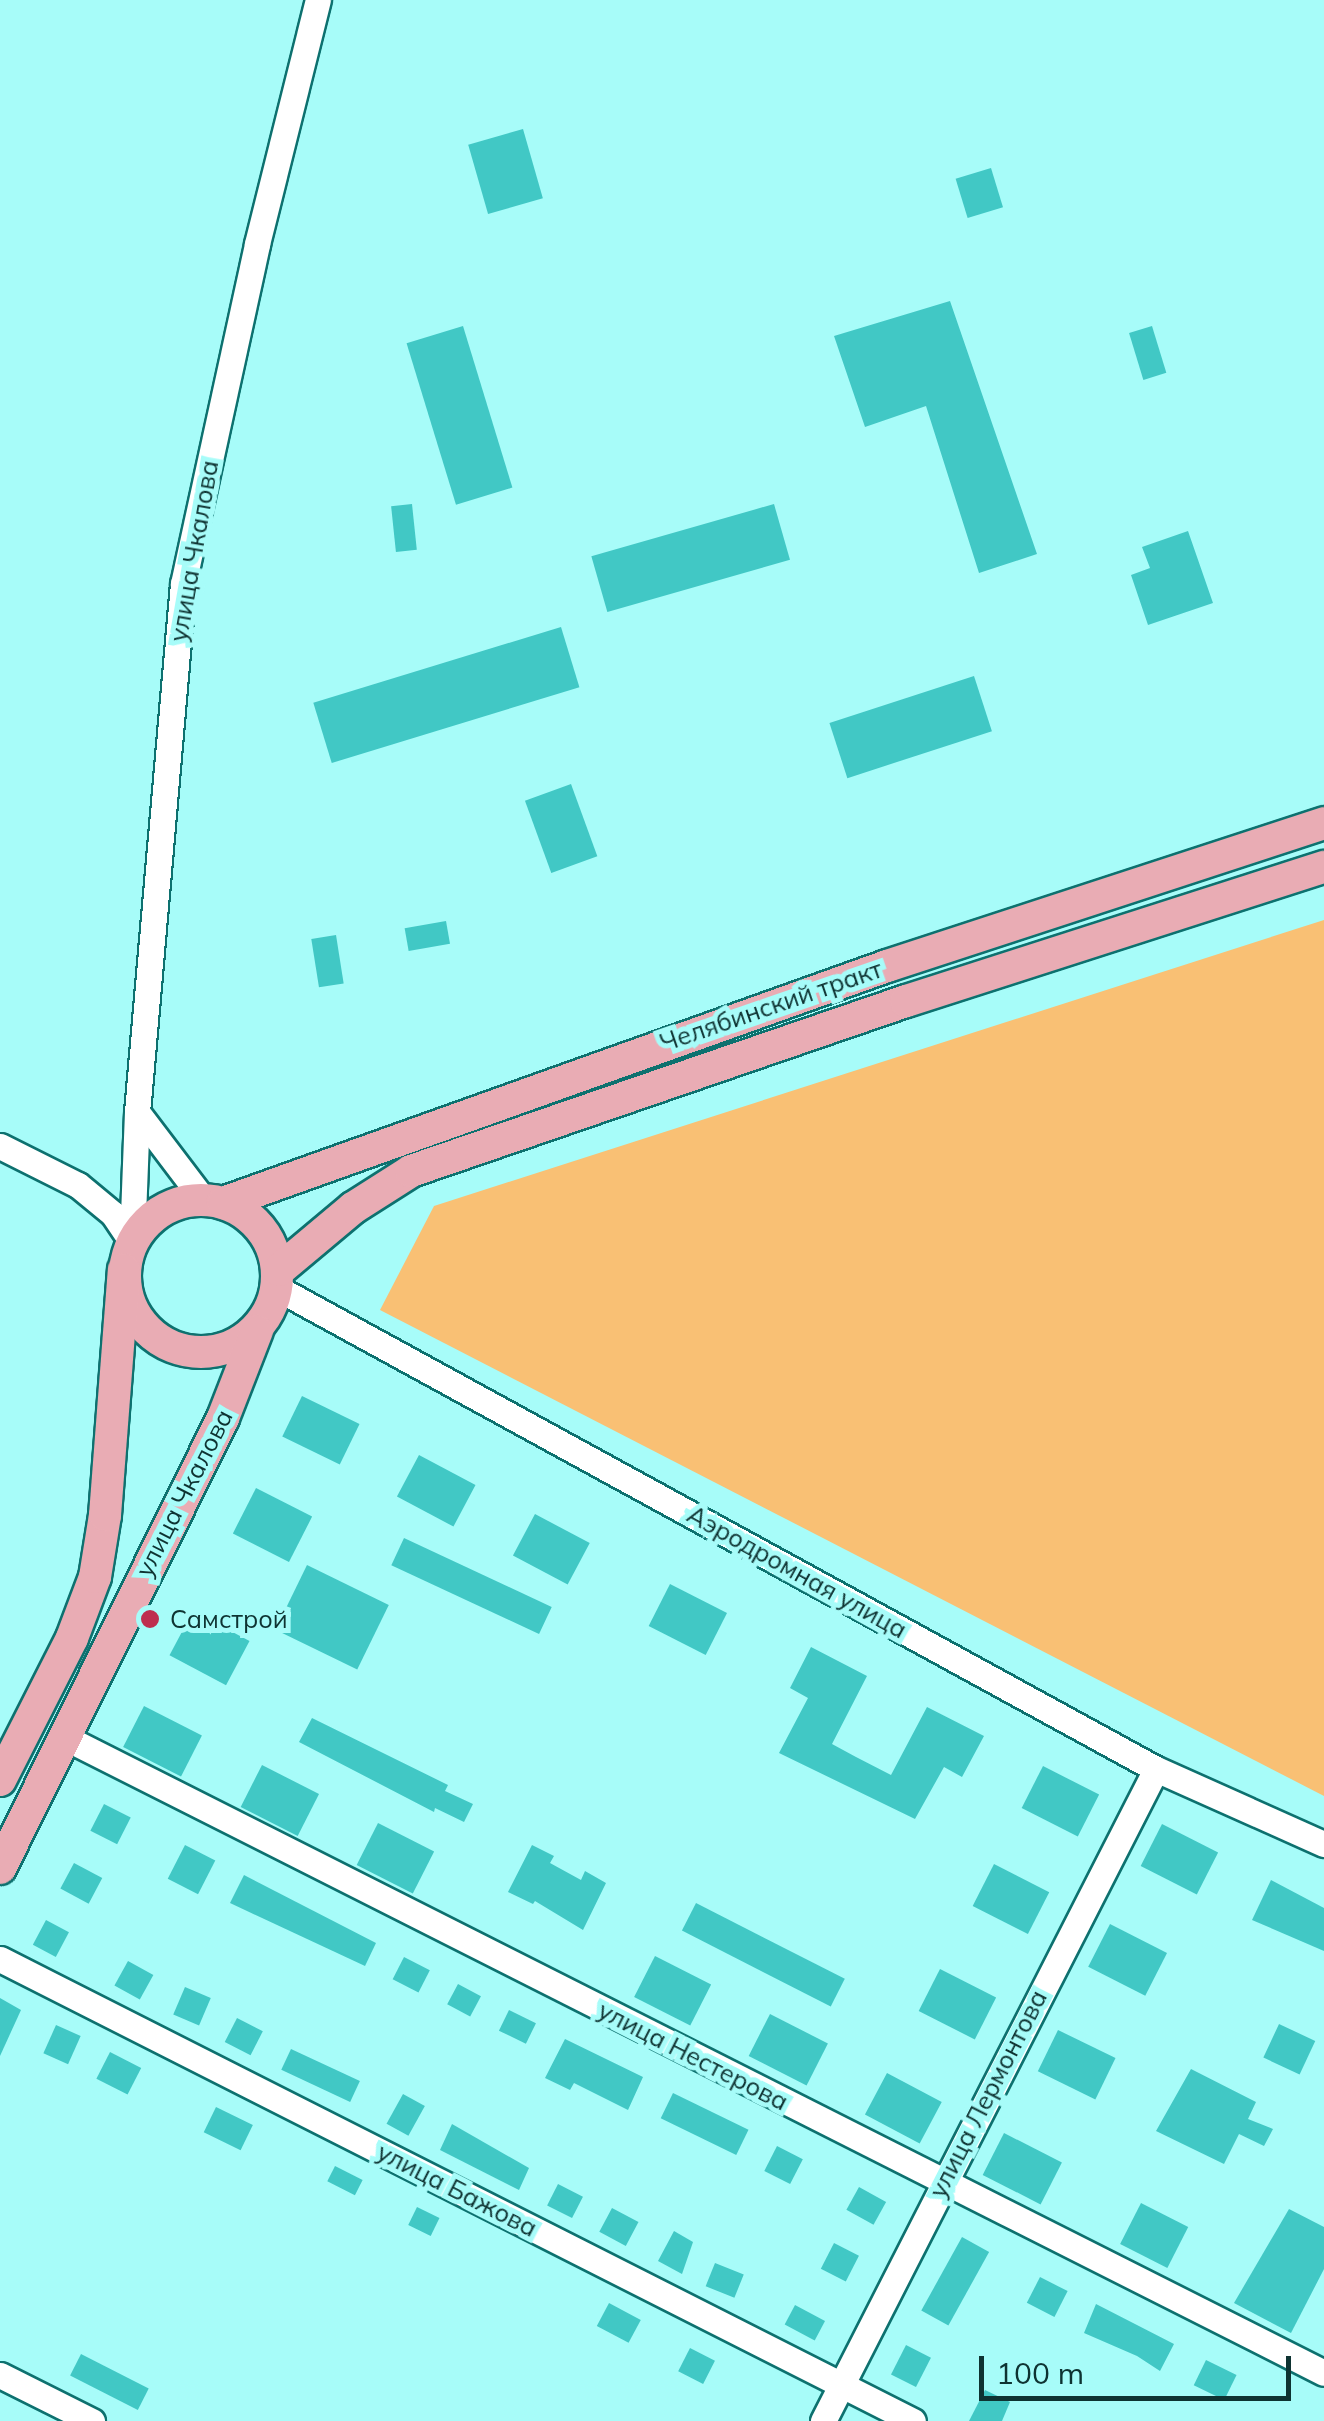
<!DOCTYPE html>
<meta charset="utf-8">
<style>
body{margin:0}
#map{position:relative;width:1324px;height:2421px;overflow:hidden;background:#a7fcf9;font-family:Mulish,sans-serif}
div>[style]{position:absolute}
.green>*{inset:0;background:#f9c074}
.building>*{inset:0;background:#41c8c5;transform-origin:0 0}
.roads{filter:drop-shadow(2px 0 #0d716f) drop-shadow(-2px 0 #0d716f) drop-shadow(0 2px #0d716f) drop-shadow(0 -2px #0d716f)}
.minor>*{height:25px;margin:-12.5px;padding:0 12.5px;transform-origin:12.5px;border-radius:12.5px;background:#fff}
.major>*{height:32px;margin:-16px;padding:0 16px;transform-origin:16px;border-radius:16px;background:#e9acb4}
.major>.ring{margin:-16px;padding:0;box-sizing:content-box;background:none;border:32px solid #e9acb4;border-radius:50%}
.dots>*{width:28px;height:28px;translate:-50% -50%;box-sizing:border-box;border:5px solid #a7fcf9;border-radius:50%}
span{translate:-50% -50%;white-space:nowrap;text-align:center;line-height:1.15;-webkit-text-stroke:10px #a7fcf9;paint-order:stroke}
.street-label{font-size:25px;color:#0e3332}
.poi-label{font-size:25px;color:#0e3332}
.left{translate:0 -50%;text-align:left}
.scale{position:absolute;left:979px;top:2356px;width:312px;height:45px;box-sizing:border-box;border:5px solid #0e3332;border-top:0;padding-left:12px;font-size:30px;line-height:35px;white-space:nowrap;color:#0e3332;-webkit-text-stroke:8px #a7fcf9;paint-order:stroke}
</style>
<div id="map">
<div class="green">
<i style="clip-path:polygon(1324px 920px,1324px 1796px,380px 1310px,434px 1206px)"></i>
</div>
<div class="building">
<i style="left:523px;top:129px;width:72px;height:57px;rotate:74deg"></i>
<i style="left:991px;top:168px;width:41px;height:37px;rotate:73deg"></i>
<i style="clip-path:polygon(950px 301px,1037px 554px,979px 573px,926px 406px,865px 427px,834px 336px)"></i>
<i style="left:463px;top:326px;width:169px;height:59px;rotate:73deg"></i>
<i style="left:1152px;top:326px;width:49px;height:24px;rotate:73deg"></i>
<i style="left:412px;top:504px;width:46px;height:21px;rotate:84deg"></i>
<i style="left:774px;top:504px;width:58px;height:190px;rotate:74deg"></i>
<i style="clip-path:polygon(1188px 531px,1213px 603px,1148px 625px,1131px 575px,1150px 568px,1142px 547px)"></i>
<i style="left:561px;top:627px;width:63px;height:259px;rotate:73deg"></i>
<i style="left:974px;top:676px;width:58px;height:152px;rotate:72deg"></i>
<i style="left:571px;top:784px;width:77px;height:49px;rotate:70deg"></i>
<i style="left:446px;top:921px;width:23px;height:42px;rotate:80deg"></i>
<i style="left:336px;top:935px;width:49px;height:25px;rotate:81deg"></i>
<i style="left:302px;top:1396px;width:64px;height:45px;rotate:26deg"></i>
<i style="left:419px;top:1455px;width:64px;height:47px;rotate:28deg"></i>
<i style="left:256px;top:1488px;width:63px;height:51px;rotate:27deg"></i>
<i style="left:535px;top:1514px;width:62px;height:47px;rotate:28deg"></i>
<i style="left:404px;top:1538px;width:163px;height:30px;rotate:25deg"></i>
<i style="left:307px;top:1565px;width:91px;height:72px;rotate:26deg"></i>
<i style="left:670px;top:1584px;width:64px;height:47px;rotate:27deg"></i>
<i style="left:193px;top:1611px;width:64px;height:50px;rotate:28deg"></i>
<i style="clip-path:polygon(811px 1647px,867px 1676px,832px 1744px,856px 1757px,891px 1775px,927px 1707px,984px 1736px,962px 1777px,944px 1767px,915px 1819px,779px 1753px,808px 1698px,790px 1688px)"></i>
<i style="left:144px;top:1706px;width:65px;height:46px;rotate:27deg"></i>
<i style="clip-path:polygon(312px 1718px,448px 1785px,445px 1791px,473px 1804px,464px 1822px,435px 1808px,434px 1812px,299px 1742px)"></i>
<i style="left:262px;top:1765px;width:64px;height:47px;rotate:27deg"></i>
<i style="left:1043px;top:1766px;width:63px;height:47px;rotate:27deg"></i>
<i style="left:104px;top:1804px;width:30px;height:30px;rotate:27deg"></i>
<i style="left:378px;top:1823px;width:63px;height:47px;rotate:27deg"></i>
<i style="left:1162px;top:1824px;width:63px;height:47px;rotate:27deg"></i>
<i style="left:185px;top:1845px;width:34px;height:38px;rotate:27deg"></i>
<i style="clip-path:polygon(532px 1845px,554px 1856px,550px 1863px,581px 1880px,585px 1871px,606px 1883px,583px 1930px,535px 1901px,533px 1904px,508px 1892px)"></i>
<i style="left:74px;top:1863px;width:32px;height:29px;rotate:28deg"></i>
<i style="left:994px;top:1864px;width:62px;height:47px;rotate:27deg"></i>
<i style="clip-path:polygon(244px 1875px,376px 1943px,365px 1966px,230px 1903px)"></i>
<i style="clip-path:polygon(1271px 1880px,1324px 1908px,1324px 1951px,1252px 1920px)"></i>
<i style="left:696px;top:1903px;width:167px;height:31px;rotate:27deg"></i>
<i style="left:46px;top:1920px;width:26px;height:28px;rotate:28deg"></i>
<i style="left:1110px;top:1924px;width:64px;height:48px;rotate:27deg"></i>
<i style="left:655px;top:1956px;width:63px;height:46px;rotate:27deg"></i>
<i style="left:404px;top:1957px;width:29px;height:25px;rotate:27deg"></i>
<i style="left:128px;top:1961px;width:29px;height:28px;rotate:29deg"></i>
<i style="left:940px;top:1969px;width:63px;height:47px;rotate:27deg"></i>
<i style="left:458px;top:1984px;width:26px;height:23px;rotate:28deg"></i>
<i style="left:185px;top:1987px;width:28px;height:30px;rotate:23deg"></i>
<i style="clip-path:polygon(0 1998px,21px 2010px,0 2056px)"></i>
<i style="left:509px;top:2010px;width:30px;height:23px;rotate:26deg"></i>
<i style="left:770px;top:2014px;width:65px;height:47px;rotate:27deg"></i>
<i style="left:237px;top:2018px;width:29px;height:27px;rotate:27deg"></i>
<i style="left:1279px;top:2024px;width:40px;height:37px;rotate:25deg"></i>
<i style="left:56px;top:2025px;width:27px;height:31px;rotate:24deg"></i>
<i style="left:1058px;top:2030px;width:64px;height:46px;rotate:26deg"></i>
<i style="clip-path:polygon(565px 2039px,643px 2077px,628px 2110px,574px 2083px,570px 2090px,545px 2078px)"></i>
<i style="left:291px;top:2049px;width:76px;height:23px;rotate:25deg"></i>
<i style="left:110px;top:2052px;width:35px;height:30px;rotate:27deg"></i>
<i style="clip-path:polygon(1191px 2069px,1256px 2102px,1248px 2119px,1273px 2129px,1264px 2146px,1239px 2134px,1224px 2164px,1156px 2131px)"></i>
<i style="left:887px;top:2073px;width:62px;height:47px;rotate:28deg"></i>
<i style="left:673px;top:2093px;width:84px;height:28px;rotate:26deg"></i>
<i style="left:403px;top:2094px;width:25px;height:34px;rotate:29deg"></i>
<i style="left:216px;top:2107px;width:41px;height:28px;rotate:26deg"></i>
<i style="clip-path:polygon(452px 2124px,529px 2168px,519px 2190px,440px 2150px)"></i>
<i style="left:1004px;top:2133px;width:65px;height:47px;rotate:27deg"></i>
<i style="left:777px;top:2146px;width:29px;height:28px;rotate:27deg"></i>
<i style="left:335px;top:2166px;width:31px;height:17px;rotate:27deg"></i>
<i style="left:558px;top:2184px;width:28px;height:24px;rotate:27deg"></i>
<i style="left:859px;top:2187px;width:31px;height:26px;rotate:29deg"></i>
<i style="left:1141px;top:2203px;width:53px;height:46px;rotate:27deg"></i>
<i style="left:417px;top:2207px;width:25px;height:20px;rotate:26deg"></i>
<i style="left:612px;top:2208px;width:30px;height:27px;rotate:28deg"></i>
<i style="clip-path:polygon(1289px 2209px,1324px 2227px,1324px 2269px,1291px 2333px,1234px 2303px)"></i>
<i style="clip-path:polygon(674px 2231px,693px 2242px,682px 2274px,658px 2261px)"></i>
<i style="left:962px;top:2237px;width:31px;height:84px;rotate:29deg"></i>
<i style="left:834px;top:2243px;width:28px;height:29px;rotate:27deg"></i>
<i style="left:715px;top:2263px;width:31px;height:25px;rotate:22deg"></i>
<i style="left:1040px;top:2277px;width:31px;height:29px;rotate:27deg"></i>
<i style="left:609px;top:2303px;width:36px;height:26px;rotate:28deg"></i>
<i style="clip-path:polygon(1096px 2304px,1174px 2344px,1160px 2371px,1137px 2356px,1084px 2333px)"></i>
<i style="left:795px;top:2305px;width:34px;height:22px;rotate:28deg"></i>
<i style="left:906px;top:2345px;width:28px;height:33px;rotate:27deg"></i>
<i style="left:690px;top:2348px;width:28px;height:26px;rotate:27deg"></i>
<i style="left:81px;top:2354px;width:76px;height:24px;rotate:27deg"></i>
<i style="left:1206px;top:2360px;width:34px;height:28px;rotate:26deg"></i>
<i style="clip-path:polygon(985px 2390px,1010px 2402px,1002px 2421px,969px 2421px)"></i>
</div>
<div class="roads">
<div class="minor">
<i style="left:137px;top:1112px;width:109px;rotate:52.8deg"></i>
<i style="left:0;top:1146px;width:87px;rotate:26.6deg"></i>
<i style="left:78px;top:1185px;width:45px;rotate:39.6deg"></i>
<i style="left:113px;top:1214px;width:34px;rotate:56deg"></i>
<i style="left:132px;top:1242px;width:130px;rotate:-87.8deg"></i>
<i style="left:137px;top:1112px;width:530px;rotate:-85.02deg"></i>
<i style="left:183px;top:584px;width:348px;rotate:-77.7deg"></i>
<i style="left:257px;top:244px;width:252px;rotate:-76deg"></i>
<i style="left:277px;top:1288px;width:1002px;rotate:28.69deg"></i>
<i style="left:1156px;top:1769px;width:184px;rotate:24.1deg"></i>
<i style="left:64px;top:1737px;width:1411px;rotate:26.78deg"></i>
<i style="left:0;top:1959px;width:1023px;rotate:26.84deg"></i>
<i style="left:0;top:2375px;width:103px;rotate:26.6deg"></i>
<i style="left:823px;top:2421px;width:732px;rotate:-62.94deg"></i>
</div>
<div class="major">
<i class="ring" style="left:125px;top:1200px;width:120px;height:120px"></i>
<i style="left:223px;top:1203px;width:705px;rotate:-19.64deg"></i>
<i style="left:887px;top:966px;width:460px;rotate:-18.1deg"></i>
<i style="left:279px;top:1270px;width:97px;rotate:-40deg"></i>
<i style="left:353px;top:1208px;width:69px;rotate:-32.5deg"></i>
<i style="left:411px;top:1171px;width:523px;rotate:-18.95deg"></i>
<i style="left:906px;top:1001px;width:439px;rotate:-17.8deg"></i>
<i style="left:0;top:1780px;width:159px;rotate:-63.1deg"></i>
<i style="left:72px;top:1638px;width:65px;rotate:-69.3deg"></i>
<i style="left:95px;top:1577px;width:63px;rotate:-80.8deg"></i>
<i style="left:105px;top:1515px;width:246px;rotate:-85.6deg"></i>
<i style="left:0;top:1868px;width:502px;rotate:-63.64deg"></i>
<i style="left:223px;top:1418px;width:93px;rotate:-68.7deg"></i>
</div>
</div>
<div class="dots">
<i style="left:150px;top:1619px;background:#be2e4f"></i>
</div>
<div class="street-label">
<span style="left:194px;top:551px;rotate:-80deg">улица Чкалова</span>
<span style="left:771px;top:1006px;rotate:-19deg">Челябинский тракт</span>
<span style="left:184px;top:1493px;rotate:-63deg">улица Чкалова</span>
<span style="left:797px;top:1572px;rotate:29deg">Аэродромная улица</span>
<span style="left:693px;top:2056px;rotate:27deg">улица Нестерова</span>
<span style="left:988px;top:2094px;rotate:-63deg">улица Лермонтова</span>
<span style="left:457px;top:2190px;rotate:27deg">улица Бажова</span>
</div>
<div class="poi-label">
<span class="left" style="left:170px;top:1619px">Самстрой</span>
</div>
<div class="scale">100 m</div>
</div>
